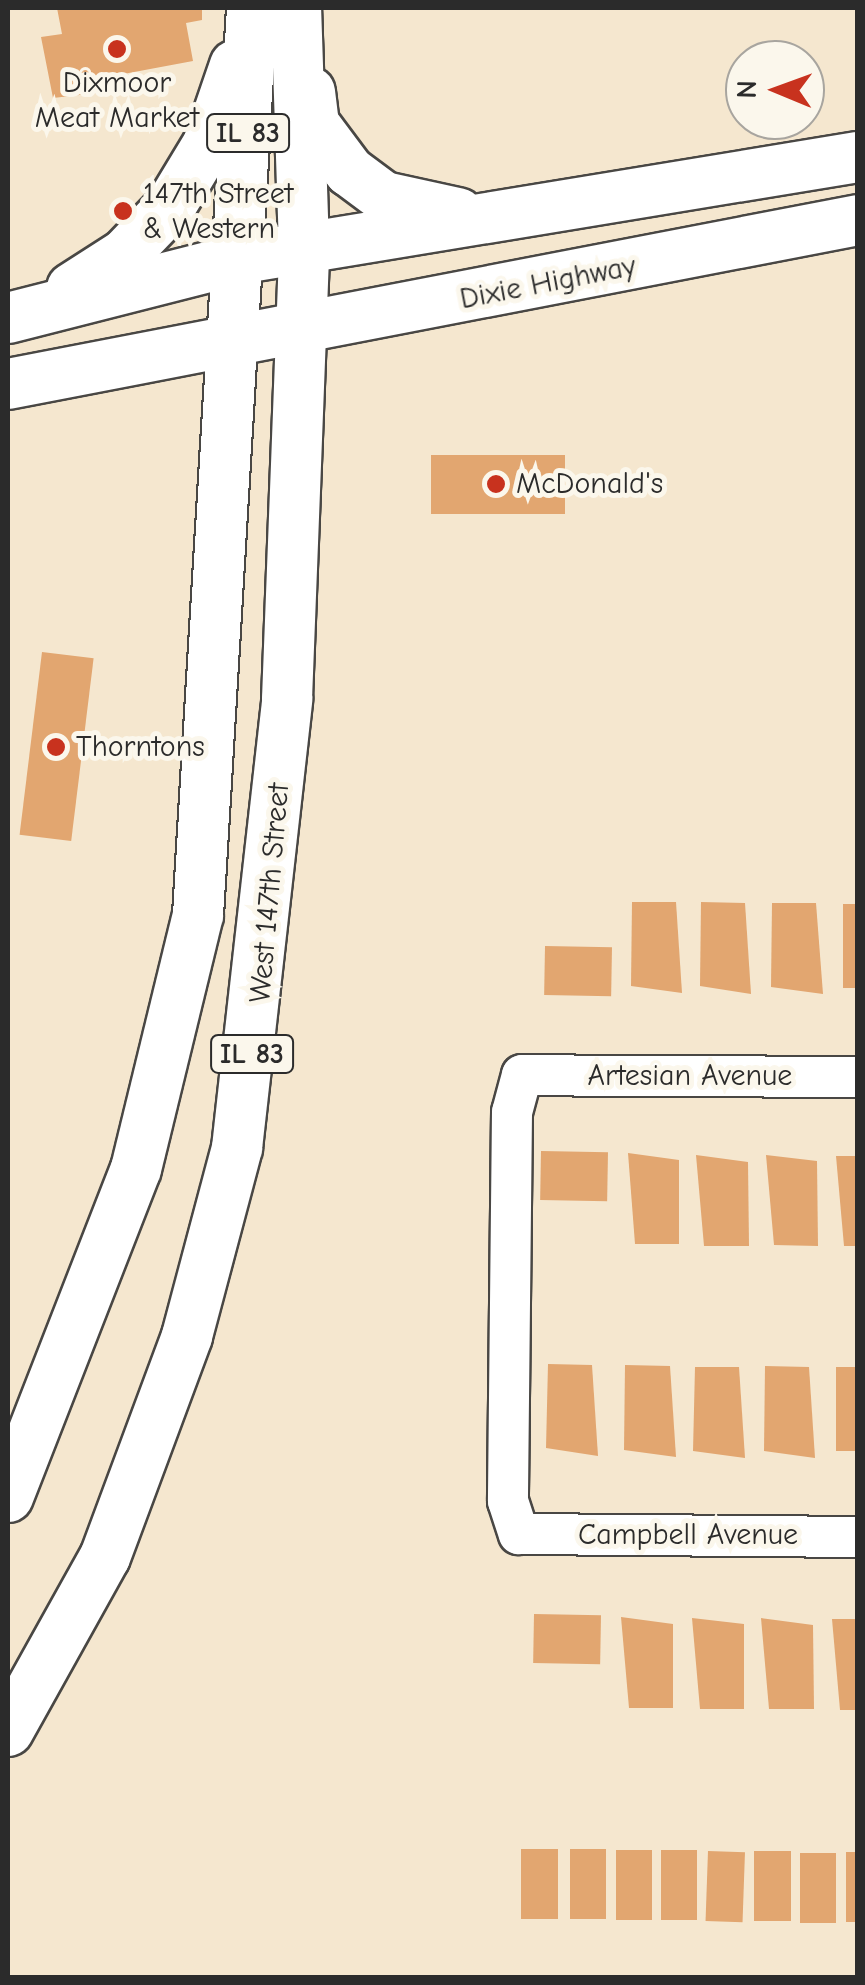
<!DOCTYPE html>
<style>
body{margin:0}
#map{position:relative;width:865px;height:1985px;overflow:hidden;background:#f5e7cf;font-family:"Comic Neue",sans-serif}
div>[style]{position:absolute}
.building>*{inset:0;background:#e2a670;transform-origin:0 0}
.roads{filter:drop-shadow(2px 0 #494744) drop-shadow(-2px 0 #494744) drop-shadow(0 2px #494744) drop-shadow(0 -2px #494744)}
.minor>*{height:40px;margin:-20px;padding:0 20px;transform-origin:20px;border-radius:20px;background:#fff}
.major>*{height:50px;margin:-25px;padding:0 25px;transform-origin:25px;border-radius:25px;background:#fff}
.dots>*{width:28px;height:28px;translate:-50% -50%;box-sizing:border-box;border:5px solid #fbf7ec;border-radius:50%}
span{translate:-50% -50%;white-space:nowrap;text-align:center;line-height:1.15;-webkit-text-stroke:10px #fbf7ec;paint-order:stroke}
.shield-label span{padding:2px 8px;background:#fbf7ec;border:2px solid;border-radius:8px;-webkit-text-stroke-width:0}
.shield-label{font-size:28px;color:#2b2b2b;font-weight:700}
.poi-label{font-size:30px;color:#2b2b2b}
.left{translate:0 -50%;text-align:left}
.street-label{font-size:30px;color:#2b2b2b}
.frame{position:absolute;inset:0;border:10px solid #2b2b2b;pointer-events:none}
.north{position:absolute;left:725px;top:40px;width:100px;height:100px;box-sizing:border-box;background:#fbf7ec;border:2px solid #a8a59f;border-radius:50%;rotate:271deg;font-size:28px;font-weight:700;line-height:40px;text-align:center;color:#2b2b2b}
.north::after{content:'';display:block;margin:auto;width:35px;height:45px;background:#c8321e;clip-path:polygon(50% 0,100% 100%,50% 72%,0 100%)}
</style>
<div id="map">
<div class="building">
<i style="clip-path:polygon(57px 8px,202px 8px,202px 20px,186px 23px,193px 61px,118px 75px,106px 92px,53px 98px,41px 37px,62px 34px)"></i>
<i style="left:431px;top:455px;width:134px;height:59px"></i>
<i style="left:42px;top:652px;width:52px;height:184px;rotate:7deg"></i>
<i style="clip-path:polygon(632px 902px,676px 902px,682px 993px,631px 986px)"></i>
<i style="clip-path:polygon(701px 902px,745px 903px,751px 994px,700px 986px)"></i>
<i style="clip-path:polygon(772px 903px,816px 903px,823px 994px,771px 987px)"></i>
<i style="left:843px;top:904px;width:15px;height:84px"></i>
<i style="left:545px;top:946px;width:67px;height:49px;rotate:1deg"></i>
<i style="left:541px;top:1151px;width:67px;height:49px;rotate:1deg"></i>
<i style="clip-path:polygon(628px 1153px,679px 1160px,679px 1244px,635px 1244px)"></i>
<i style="clip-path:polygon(696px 1155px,748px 1162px,749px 1246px,704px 1246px)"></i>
<i style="clip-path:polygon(766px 1155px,817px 1161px,818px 1246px,774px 1245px)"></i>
<i style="clip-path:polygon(836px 1156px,858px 1156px,858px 1246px,844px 1246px)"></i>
<i style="clip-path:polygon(548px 1364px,592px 1365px,598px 1456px,546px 1448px)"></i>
<i style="clip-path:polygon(625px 1365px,670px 1366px,676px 1457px,624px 1450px)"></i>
<i style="clip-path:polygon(765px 1366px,809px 1367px,815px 1458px,764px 1451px)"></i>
<i style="clip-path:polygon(695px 1367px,739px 1367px,745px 1458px,693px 1451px)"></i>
<i style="left:836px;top:1367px;width:22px;height:84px"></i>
<i style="left:534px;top:1614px;width:67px;height:49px;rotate:1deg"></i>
<i style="clip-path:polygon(621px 1617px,673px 1624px,673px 1708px,629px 1708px)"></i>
<i style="clip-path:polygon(692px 1618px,744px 1624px,744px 1709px,700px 1709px)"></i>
<i style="clip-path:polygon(761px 1618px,813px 1625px,814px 1709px,769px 1709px)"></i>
<i style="clip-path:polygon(832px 1619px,858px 1619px,858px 1710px,840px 1710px)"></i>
<i style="left:521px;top:1849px;width:37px;height:70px"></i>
<i style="left:570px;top:1849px;width:36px;height:70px"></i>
<i style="left:616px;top:1850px;width:36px;height:70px"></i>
<i style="left:661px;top:1850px;width:36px;height:70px"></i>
<i style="left:708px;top:1851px;width:37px;height:70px;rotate:2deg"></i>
<i style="left:754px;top:1851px;width:37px;height:70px"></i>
<i style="left:846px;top:1852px;width:12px;height:70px"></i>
<i style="left:800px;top:1853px;width:36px;height:70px"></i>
</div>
<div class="roads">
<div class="minor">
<i style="left:858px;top:1077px;width:336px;rotate:-179.7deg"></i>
<i style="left:522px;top:1075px;width:38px;rotate:105deg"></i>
<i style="left:512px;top:1112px;width:389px;rotate:90.6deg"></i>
<i style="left:508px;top:1501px;width:35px;rotate:72deg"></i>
<i style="left:519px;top:1534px;width:339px;rotate:0.5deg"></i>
</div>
<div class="major">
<i style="left:310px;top:92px;width:32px;rotate:83deg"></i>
<i style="left:314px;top:124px;width:59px;rotate:53.3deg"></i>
<i style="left:349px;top:171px;width:44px;rotate:36.6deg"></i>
<i style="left:384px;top:197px;width:76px;rotate:12.2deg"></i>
<i style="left:72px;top:288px;width:63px;rotate:-32.7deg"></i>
<i style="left:125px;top:254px;width:65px;rotate:-46.2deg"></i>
<i style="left:170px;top:207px;width:74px;rotate:-58.9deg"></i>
<i style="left:208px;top:144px;width:83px;rotate:-71.1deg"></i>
<i style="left:8px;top:318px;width:243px;rotate:-14.3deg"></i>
<i style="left:243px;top:258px;width:623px;rotate:-9.33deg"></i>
<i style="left:8px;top:384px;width:866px;rotate:-10.92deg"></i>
<i style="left:8px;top:1497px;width:352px;rotate:-68.7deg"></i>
<i style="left:136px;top:1169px;width:261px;rotate:-76.3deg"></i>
<i style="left:198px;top:915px;width:909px;rotate:-86.59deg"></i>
<i style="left:8px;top:1731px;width:199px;rotate:-60.9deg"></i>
<i style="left:105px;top:1557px;width:236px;rotate:-69.6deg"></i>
<i style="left:187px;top:1336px;width:195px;rotate:-75.1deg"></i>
<i style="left:237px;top:1148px;width:452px;rotate:-83.6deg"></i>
<i style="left:287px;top:699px;width:452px;rotate:-87.8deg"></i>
<i style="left:304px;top:247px;width:239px;rotate:-91.9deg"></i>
</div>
</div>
<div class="dots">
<i style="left:117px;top:49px;background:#c8321e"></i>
<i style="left:123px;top:211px;background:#c8321e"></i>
<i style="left:496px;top:484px;background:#c8321e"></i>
<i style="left:56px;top:747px;background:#c8321e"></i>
</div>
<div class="shield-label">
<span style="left:248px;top:133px">IL 83</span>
<span style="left:252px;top:1054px">IL 83</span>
</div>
<div class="poi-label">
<span style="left:117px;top:100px">Dixmoor<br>Meat Market</span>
<span class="left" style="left:143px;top:211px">147th Street<br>&amp; Western</span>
<span class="left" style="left:516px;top:484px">McDonald's</span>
<span class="left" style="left:76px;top:747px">Thorntons</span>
</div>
<div class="street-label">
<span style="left:548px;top:283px;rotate:-11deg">Dixie Highway</span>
<span style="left:270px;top:893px;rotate:-85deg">West 147th Street</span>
<span style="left:690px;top:1076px">Artesian Avenue</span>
<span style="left:688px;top:1535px">Campbell Avenue</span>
</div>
<div class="frame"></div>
<div class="north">N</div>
</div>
